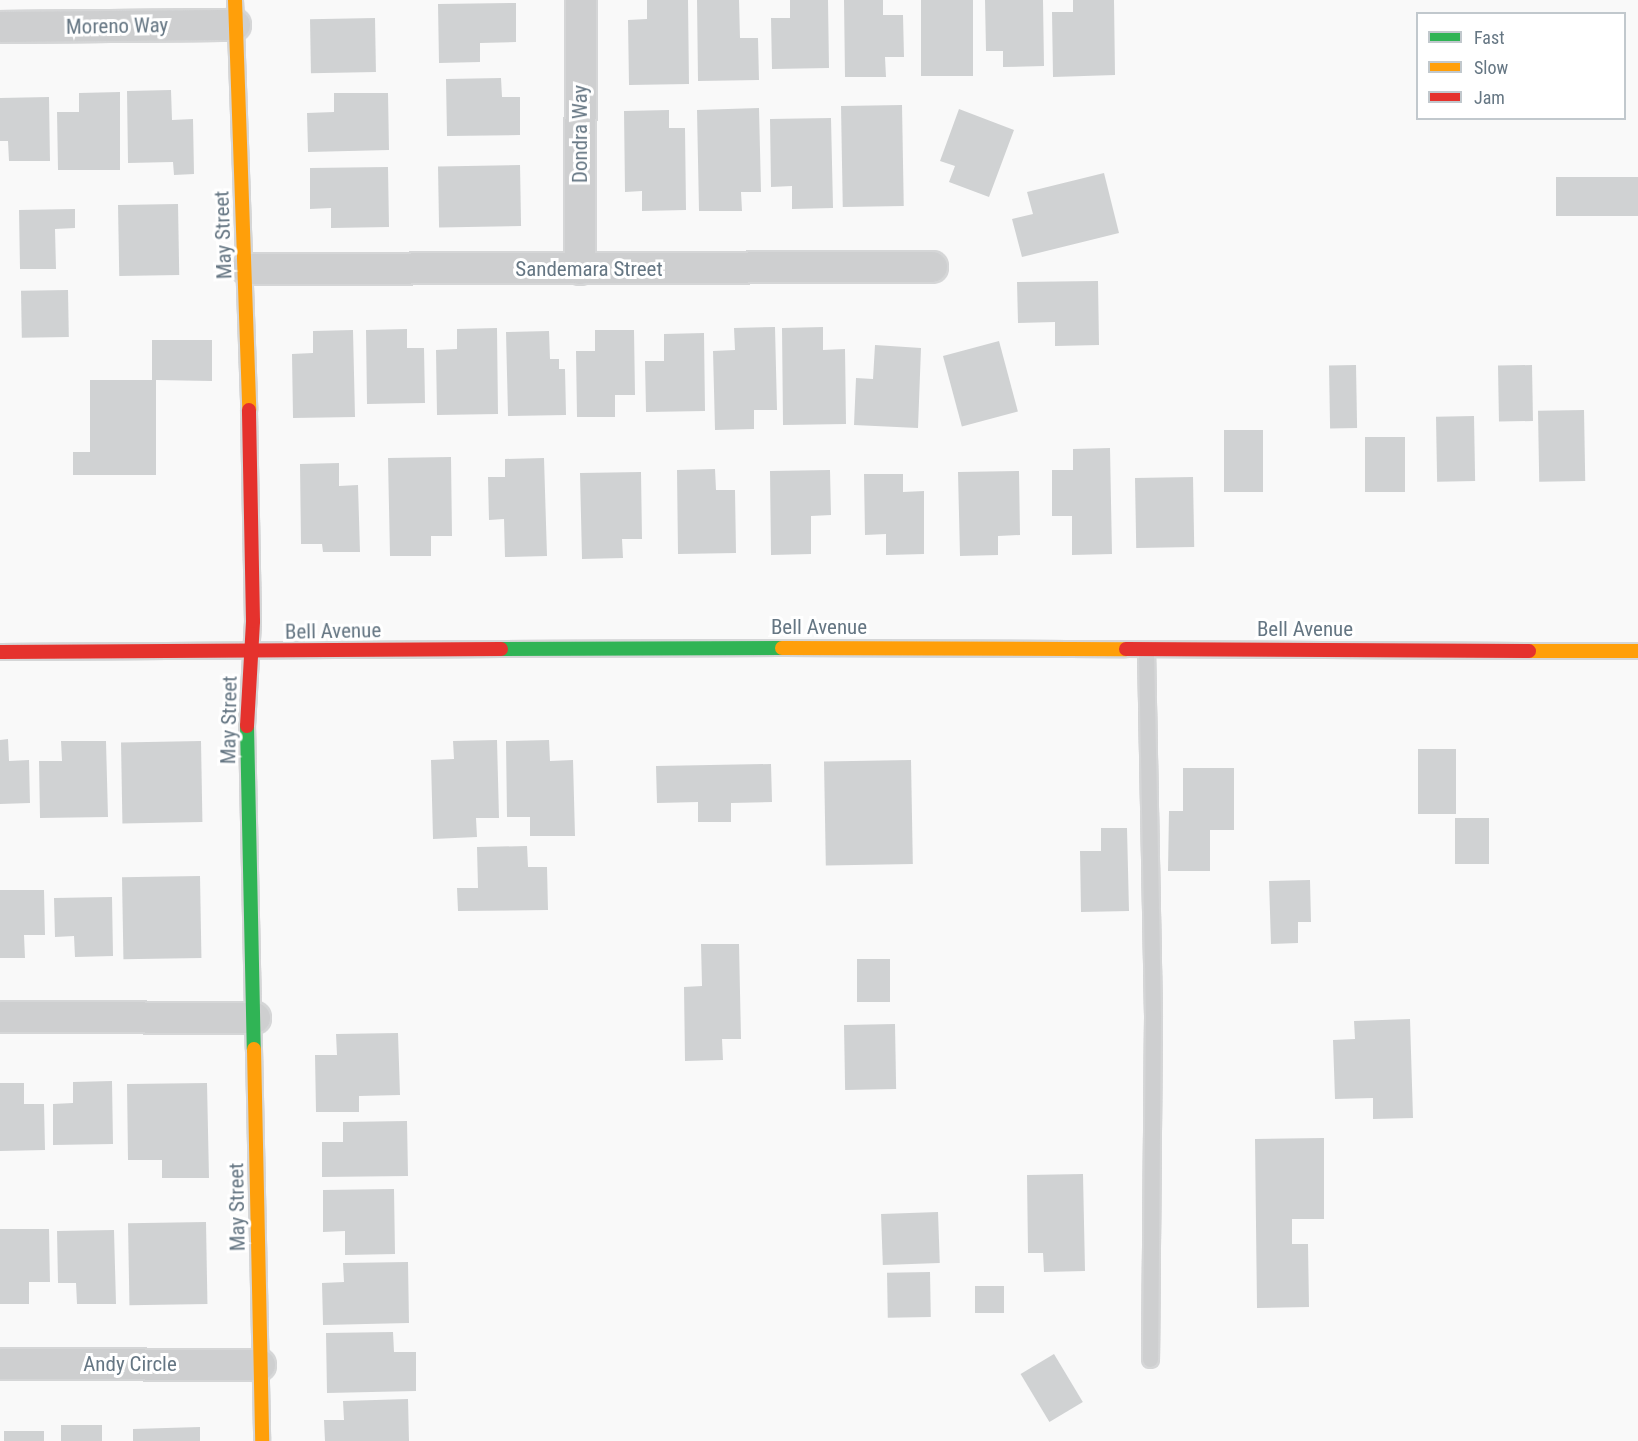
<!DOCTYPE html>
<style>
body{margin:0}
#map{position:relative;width:1638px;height:1441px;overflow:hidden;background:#f9f9f9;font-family:"Roboto Condensed",sans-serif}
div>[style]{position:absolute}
.building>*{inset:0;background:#d0d2d3;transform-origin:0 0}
.roads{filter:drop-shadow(2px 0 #d5d6d7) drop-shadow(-2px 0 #d5d6d7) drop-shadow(0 2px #d5d6d7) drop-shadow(0 -2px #d5d6d7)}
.lane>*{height:15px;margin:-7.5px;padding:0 7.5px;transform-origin:7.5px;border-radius:7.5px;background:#cecfd0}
.street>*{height:30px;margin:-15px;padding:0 15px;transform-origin:15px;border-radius:15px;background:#cecfd0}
.fast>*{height:14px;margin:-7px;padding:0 7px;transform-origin:7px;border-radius:7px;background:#30b455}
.slow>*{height:14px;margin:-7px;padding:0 7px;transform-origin:7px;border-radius:7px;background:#ff9f0a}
.jam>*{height:14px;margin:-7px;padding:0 7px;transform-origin:7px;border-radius:7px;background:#e5322d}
span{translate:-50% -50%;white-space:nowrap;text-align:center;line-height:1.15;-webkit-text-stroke:6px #fff;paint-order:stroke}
.street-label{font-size:21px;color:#657683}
.legend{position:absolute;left:1416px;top:12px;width:210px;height:108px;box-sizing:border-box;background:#fff;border:2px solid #c1c8cd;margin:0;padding:8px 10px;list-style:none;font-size:18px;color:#657683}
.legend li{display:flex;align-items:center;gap:12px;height:30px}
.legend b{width:30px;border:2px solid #c1c8cd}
</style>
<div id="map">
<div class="building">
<i style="clip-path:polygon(647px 0,688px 0,689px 84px,629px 85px,628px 20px,647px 19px)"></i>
<i style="clip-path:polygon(697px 0,739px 0,740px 38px,758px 38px,759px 80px,698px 81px)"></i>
<i style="clip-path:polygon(790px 0,828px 0,829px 68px,772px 69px,771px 18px,790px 18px)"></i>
<i style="clip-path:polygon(844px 0,883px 0,883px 15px,903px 15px,904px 57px,885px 57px,886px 77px,845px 77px)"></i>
<i style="left:921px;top:0;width:52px;height:76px"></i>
<i style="clip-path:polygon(985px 0,1043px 0,1044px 66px,1003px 67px,1003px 51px,986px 51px)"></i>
<i style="clip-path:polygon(1073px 0,1114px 0,1115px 75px,1053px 77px,1052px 12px,1073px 12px)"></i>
<i style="clip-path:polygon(516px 3px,516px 42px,480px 43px,480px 62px,439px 63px,438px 4px)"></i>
<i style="left:375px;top:18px;width:54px;height:65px;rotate:89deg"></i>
<i style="clip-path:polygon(501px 78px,502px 97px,520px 97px,520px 135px,447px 136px,446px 79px)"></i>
<i style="clip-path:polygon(171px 90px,172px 120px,193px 119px,194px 174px,174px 175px,173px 162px,128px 163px,127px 91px)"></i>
<i style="clip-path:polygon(120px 92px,120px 170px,58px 170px,57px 112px,79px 112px,79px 93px)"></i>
<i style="clip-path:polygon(334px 93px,388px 93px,389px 150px,308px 152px,307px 113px,334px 112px)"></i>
<i style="clip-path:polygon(49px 97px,50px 161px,9px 161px,8px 141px,0 141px,0 98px)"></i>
<i style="left:902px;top:105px;width:101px;height:61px;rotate:89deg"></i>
<i style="clip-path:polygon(759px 108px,761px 192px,741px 192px,742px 211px,699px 211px,697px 110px)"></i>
<i style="clip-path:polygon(959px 109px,1014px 130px,989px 197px,949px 182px,955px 166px,940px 161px)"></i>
<i style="clip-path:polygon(669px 110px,669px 128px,685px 128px,686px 210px,642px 211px,642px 191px,625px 192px,624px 111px)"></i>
<i style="clip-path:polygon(831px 118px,833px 208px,792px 209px,792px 186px,771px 187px,770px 119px)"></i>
<i style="left:520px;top:165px;width:61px;height:82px;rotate:89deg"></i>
<i style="clip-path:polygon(388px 167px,389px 227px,331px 228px,331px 208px,310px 209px,310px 168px)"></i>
<i style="clip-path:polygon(1104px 173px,1119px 233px,1022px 257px,1012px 219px,1033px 214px,1027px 192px)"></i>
<i style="left:1638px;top:177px;width:39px;height:82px;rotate:90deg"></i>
<i style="left:178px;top:204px;width:71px;height:60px;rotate:89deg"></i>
<i style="clip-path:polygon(75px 209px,75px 228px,55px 229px,56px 269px,20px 269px,19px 210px)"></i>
<i style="clip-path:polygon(1098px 281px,1099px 345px,1055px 346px,1055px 322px,1018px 323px,1017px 282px)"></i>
<i style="left:68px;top:290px;width:47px;height:47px;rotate:89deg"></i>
<i style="clip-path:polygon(775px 327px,777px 410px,754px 410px,754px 429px,715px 430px,713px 351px,735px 350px,734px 328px)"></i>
<i style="clip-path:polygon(823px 327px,823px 350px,845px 349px,846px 424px,783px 425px,782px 328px)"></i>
<i style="clip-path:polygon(497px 328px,498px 414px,437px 415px,436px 350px,457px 349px,457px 329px)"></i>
<i style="clip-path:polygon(407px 329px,407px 348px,424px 348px,425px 403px,367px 404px,366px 330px)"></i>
<i style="clip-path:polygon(353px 330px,355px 417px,293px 418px,292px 354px,313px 353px,313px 331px)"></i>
<i style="clip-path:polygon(595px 330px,634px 330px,635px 395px,615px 395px,615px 417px,577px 417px,576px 351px,595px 351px)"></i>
<i style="clip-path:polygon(549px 331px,550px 359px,559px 359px,559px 369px,565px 369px,566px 415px,508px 416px,506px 332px)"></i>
<i style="clip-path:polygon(704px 333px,705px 411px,646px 412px,645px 361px,664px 361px,664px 334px)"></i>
<i style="clip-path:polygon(152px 340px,212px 340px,212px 381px,156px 380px,156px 475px,73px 475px,73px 452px,90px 452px,90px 380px,152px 380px)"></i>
<i style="left:999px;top:341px;width:73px;height:58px;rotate:75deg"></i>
<i style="clip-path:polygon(875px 345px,921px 348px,918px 428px,854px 425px,856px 378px,873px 379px)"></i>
<i style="left:1356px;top:365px;width:63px;height:27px;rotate:89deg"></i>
<i style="left:1532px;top:365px;width:56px;height:34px;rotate:89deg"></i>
<i style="left:1584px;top:410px;width:71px;height:46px;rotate:89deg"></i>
<i style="left:1474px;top:416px;width:65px;height:38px;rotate:89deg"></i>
<i style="left:1224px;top:430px;width:39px;height:62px"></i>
<i style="left:1365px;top:437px;width:40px;height:55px"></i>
<i style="clip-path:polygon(1110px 448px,1112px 554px,1072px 555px,1072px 516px,1052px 516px,1052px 470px,1073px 470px,1073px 449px)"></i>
<i style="clip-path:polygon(451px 457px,452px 536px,431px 536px,431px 556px,390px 556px,388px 458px)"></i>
<i style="clip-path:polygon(544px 458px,547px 556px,505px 557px,504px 519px,489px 520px,488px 477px,505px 477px,505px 459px)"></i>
<i style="clip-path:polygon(339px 463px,339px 486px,358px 485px,360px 552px,323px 552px,322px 544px,301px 544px,300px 464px)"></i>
<i style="clip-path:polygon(715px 469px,716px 490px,735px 490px,736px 553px,678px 554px,677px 470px)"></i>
<i style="clip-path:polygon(830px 470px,831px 515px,811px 516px,811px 554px,771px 555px,770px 471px)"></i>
<i style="clip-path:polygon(1019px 471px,1020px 535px,998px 536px,998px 555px,960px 556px,958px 472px)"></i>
<i style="clip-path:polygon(641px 472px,642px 539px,622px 539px,623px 558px,582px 559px,580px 473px)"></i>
<i style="clip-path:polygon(864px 474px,903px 474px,903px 492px,924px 491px,924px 554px,886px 555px,886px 534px,865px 535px)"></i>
<i style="left:1193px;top:477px;width:70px;height:58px;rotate:89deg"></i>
<i style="clip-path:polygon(8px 739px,9px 761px,29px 760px,30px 803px,0 804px,0 740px)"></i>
<i style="clip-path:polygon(497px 740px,499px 818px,476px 818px,477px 837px,433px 839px,431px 760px,454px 759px,453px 741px)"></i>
<i style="clip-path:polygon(549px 740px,550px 761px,573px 760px,575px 836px,530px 836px,530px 817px,507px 817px,506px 741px)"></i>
<i style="clip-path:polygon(61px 741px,106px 741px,108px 817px,40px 818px,39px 761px,62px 761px)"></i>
<i style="left:201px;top:741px;width:81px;height:80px;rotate:89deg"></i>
<i style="left:1418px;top:749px;width:38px;height:65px"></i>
<i style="left:911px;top:760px;width:104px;height:87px;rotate:89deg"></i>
<i style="clip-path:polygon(771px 764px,772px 802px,731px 803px,731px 822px,698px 822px,698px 802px,657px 803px,656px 766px)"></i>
<i style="clip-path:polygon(1183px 768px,1234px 768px,1234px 830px,1210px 830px,1210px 871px,1168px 871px,1169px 811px,1183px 811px)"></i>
<i style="left:1455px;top:818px;width:34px;height:46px"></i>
<i style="clip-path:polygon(1101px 828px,1127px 828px,1129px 911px,1081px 912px,1080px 851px,1101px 851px)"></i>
<i style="clip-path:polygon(527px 846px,528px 867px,547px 867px,548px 910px,458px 911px,457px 888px,478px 888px,477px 847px)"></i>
<i style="left:200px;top:876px;width:82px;height:78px;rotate:89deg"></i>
<i style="clip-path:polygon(1310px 880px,1311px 922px,1298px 922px,1298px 943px,1271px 944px,1269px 881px)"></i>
<i style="clip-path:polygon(0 890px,44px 890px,45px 935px,24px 935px,25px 958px,0 958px)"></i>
<i style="clip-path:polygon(112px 897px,113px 956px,75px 957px,74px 936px,55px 937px,54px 898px)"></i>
<i style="clip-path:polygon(701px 944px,739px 944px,741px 1039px,722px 1039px,723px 1060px,685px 1061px,684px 987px,702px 986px)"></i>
<i style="left:857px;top:959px;width:33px;height:43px"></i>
<i style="clip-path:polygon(1410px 1019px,1413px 1118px,1373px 1119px,1373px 1098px,1335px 1099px,1333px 1040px,1355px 1039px,1354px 1021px)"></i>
<i style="left:895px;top:1024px;width:65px;height:51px;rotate:89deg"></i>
<i style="clip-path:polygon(398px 1033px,400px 1095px,359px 1096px,359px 1112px,316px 1112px,315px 1055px,337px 1055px,336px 1034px)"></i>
<i style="clip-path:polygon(112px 1081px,113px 1144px,53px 1145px,53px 1104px,73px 1103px,73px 1082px)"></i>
<i style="clip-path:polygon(0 1083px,24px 1083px,24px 1104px,44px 1104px,45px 1150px,0 1151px)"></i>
<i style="clip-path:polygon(207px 1083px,209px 1178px,162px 1178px,162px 1160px,128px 1160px,127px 1084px)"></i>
<i style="clip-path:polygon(407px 1121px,408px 1176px,322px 1177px,322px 1142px,343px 1142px,343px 1122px)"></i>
<i style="clip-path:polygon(1324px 1138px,1324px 1219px,1292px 1219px,1292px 1244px,1308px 1244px,1309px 1307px,1257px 1308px,1255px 1139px)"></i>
<i style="clip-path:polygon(1083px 1174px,1085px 1271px,1044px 1272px,1043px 1253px,1028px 1253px,1027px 1175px)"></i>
<i style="clip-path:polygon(394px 1189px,395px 1254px,345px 1255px,345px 1231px,323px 1232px,323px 1190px)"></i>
<i style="left:938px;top:1212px;width:51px;height:57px;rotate:88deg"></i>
<i style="left:206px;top:1222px;width:82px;height:78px;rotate:89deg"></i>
<i style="clip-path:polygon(0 1229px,49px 1229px,50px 1282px,29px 1282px,29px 1304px,0 1304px)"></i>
<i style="clip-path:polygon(114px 1230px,116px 1304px,77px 1304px,76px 1283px,58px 1283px,57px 1231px)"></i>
<i style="clip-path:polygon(408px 1262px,409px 1323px,323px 1325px,322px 1283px,344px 1282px,343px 1263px)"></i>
<i style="left:930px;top:1272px;width:45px;height:43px;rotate:89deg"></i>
<i style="left:975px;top:1286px;width:29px;height:27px"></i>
<i style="clip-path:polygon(393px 1332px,394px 1352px,416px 1352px,416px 1391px,327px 1393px,326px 1333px)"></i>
<i style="left:1054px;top:1354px;width:56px;height:39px;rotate:59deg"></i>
<i style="clip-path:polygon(408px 1399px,409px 1441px,325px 1441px,324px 1420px,344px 1420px,343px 1401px)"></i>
<i style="left:102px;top:1425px;width:16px;height:41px;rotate:90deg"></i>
<i style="clip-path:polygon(200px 1427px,200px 1441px,133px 1441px,133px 1429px)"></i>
<i style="left:4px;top:1431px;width:40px;height:10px"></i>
</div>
<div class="roads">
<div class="lane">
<i style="left:1146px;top:650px;width:367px;rotate:88.9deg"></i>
<i style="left:1153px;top:1017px;width:342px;rotate:90.5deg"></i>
</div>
<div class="street">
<i style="left:0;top:27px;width:235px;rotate:-0.5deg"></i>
<i style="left:247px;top:269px;width:685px;rotate:-0.17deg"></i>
<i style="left:580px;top:269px;width:269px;rotate:-89.8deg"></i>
<i style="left:0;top:1017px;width:255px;rotate:0.2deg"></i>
<i style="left:0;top:1364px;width:260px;rotate:0.2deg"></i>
</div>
<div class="fast">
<i style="left:501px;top:649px;width:281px;rotate:-0.2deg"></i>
<i style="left:247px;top:726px;width:323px;rotate:88.8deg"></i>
</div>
<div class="slow">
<i style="left:235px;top:0;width:410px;rotate:88deg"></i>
<i style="left:782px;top:648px;width:344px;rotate:0.2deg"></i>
<i style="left:1529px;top:651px;width:109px"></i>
<i style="left:254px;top:1049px;width:392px;rotate:88.8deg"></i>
</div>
<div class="jam">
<i style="left:1126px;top:649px;width:403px;rotate:0.3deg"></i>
<i style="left:0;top:652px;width:501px;rotate:-0.34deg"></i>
<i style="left:247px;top:726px;width:105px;rotate:-86.7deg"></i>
<i style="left:253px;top:621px;width:211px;rotate:-91.1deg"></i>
</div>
</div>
<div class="street-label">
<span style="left:117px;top:26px;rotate:-1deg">Moreno Way</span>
<span style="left:580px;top:134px;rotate:-90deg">Dondra Way</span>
<span style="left:223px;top:235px;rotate:-92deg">May Street</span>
<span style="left:589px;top:269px">Sandemara Street</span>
<span style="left:819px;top:627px">Bell Avenue</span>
<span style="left:1305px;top:629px">Bell Avenue</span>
<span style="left:333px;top:631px;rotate:-1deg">Bell Avenue</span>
<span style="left:229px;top:720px;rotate:-89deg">May Street</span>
<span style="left:237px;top:1207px;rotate:-91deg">May Street</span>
<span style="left:130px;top:1364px">Andy Circle</span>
</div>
<ul class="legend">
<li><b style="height:8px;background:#30b455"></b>Fast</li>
<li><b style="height:8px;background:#ff9f0a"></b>Slow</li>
<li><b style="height:8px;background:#e5322d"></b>Jam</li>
</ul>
</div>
